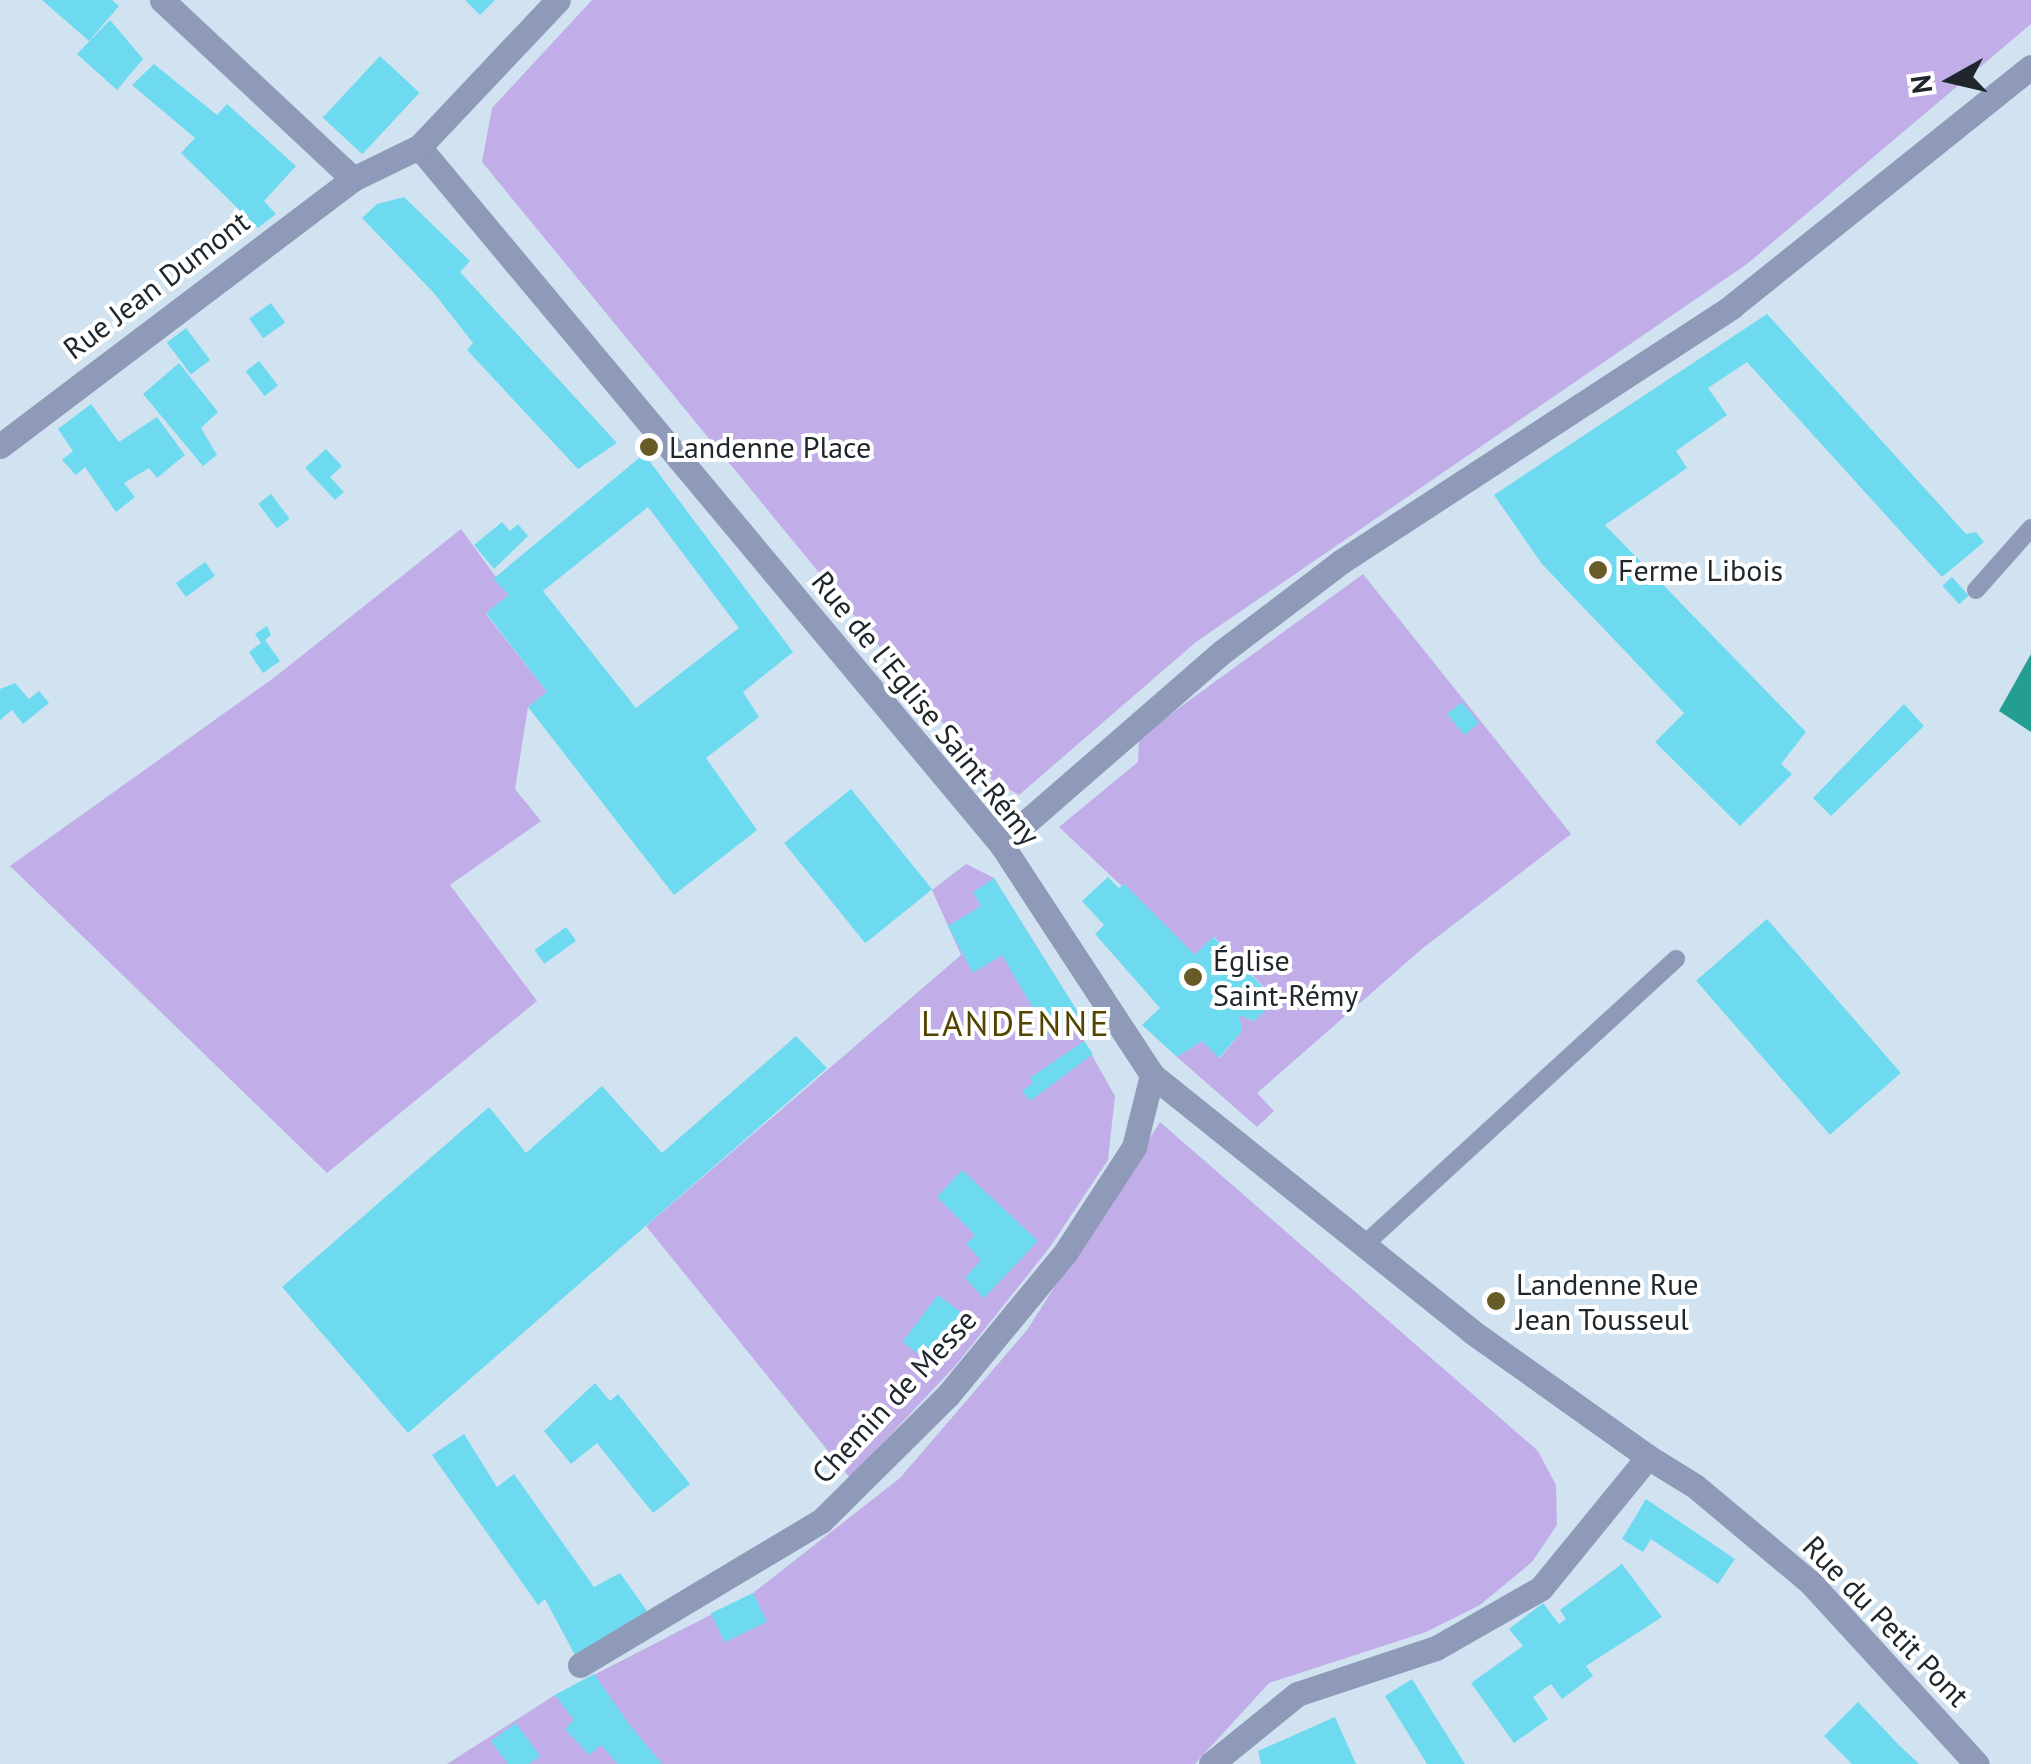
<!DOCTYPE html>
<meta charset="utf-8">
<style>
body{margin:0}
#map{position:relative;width:2031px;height:1764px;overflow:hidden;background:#d1e3f1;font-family:"PT Sans",sans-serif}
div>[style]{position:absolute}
.green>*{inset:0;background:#c1aee9}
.water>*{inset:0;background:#239e91}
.building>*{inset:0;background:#6ddaf0;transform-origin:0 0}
.service>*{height:18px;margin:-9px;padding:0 9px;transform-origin:9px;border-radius:9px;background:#8f99b8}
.minor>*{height:25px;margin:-12.5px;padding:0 12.5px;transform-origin:12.5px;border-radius:12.5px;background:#8f99b8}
.tertiary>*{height:25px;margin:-12.5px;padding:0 12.5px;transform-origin:12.5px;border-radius:12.5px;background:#8f99b8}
.dots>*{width:28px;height:28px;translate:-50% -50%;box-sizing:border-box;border:5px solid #fff;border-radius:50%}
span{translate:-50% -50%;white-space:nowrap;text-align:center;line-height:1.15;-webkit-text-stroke:8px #fff;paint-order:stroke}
.street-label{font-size:30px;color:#20272c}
.poi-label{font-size:30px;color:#20272c}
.left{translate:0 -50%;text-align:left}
.quarter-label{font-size:35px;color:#524501;letter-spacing:2.5px}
.north{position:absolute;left:1901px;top:30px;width:100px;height:100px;-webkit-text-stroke:8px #fff;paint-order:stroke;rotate:262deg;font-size:28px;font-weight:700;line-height:40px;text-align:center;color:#20272c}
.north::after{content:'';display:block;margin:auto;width:35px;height:45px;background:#20272c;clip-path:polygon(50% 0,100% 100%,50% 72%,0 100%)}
</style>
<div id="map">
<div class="green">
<i style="clip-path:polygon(592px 0,2031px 0,2031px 24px,1747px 264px,1196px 642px,1019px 795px,986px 776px,482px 162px,492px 108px)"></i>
<i style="clip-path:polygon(461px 529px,509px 595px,486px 614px,547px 692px,528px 707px,515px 789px,541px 821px,450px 885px,537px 1001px,327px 1173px,10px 866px,275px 677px)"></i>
<i style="clip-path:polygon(1363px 574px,1571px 834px,1423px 948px,1257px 1093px,1274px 1111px,1257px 1127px,1177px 1057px,1202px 1041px,1220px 1058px,1242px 1031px,1239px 1015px,1254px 1021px,1276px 999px,1214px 937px,1195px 955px,1059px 827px,1138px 762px,1139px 737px)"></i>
<i style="clip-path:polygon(966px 864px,994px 878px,1079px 1014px,1084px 1041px,1115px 1096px,1108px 1160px,1050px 1247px,956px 1365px,850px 1478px,646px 1226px,961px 955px,932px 890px)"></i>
<i style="clip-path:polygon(1160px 1122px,1538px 1451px,1556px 1485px,1557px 1525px,1532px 1562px,1480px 1605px,1426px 1632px,1269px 1683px,1195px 1764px,447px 1764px,555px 1695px,753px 1593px,900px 1478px,1027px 1330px)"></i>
</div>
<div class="water">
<i style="clip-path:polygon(2031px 654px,2031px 732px,1999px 711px)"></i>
</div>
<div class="building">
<i style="clip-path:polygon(42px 0,112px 0,119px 6px,89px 41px)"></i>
<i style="clip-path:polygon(465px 0,495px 0,480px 15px)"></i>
<i style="clip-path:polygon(110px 20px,143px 59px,117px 90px,77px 54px)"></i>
<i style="left:380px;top:56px;width:54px;height:84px;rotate:43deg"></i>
<i style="clip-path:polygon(154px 64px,217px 115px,227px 104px,296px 166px,264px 201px,276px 214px,258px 228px,181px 153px,195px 138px,132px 85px)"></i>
<i style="clip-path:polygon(404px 197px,470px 261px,460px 272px,617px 443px,578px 469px,467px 350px,473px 343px,433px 292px,362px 218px,377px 204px)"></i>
<i style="left:271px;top:303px;width:24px;height:27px;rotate:54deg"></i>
<i style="clip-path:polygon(1767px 314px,1966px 534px,1976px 532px,1984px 542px,1942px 577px,1747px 362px,1708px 388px,1727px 415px,1676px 451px,1687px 468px,1605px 525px,1806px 732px,1781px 764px,1792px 774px,1740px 826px,1655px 742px,1684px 713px,1542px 564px,1494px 495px)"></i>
<i style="left:186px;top:328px;width:40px;height:24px;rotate:53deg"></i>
<i style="left:259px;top:361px;width:31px;height:17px;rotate:52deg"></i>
<i style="clip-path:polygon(179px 363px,218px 412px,201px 428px,217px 455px,203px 466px,143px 394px)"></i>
<i style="clip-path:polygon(91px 404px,119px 442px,157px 417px,185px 455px,157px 478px,149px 468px,124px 483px,135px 497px,116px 512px,85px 467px,76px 475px,62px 460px,73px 451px,58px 429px)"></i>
<i style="clip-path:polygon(326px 449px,342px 466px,330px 477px,344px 492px,335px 500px,305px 468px)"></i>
<i style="clip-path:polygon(evenodd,644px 454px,793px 652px,743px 692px,759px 717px,706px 758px,757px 830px,674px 895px,528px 707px,547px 692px,486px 613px,509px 595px,493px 579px,644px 454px,648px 507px,739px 628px,636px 708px,543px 591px,648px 507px)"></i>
<i style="left:271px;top:494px;width:31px;height:16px;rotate:53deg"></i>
<i style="clip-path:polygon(502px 522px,510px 531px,518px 524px,528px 536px,494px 569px,474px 545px)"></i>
<i style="left:205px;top:562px;width:17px;height:36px;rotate:54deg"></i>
<i style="left:1952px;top:577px;width:25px;height:13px;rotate:48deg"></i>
<i style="clip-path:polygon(267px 626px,271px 635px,265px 640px,280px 661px,263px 673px,249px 652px,261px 643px,255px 634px)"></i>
<i style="clip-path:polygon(15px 683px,29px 699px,39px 691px,49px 703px,23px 724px,12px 710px,0 720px,0 689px)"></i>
<i style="left:1462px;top:702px;width:27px;height:19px;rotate:51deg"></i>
<i style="clip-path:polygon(1904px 704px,1924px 726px,1831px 816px,1813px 798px)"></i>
<i style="left:851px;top:789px;width:129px;height:86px;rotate:51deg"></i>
<i style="clip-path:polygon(1108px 877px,1119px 888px,1124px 884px,1195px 955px,1213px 937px,1276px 1000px,1254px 1021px,1239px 1015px,1242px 1031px,1219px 1058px,1202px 1041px,1177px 1057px,1142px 1025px,1160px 1008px,1095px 934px,1104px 925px,1082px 901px)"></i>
<i style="clip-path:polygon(994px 878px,1079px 1014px,1048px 1034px,1002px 955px,973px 973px,948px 926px,981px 906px,973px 892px)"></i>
<i style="left:1767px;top:919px;width:204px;height:94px;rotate:49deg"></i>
<i style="left:566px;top:927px;width:17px;height:39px;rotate:54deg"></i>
<i style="clip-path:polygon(796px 1036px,827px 1068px,408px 1433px,282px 1287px,489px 1107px,526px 1153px,602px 1086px,662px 1153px)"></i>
<i style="clip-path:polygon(1084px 1041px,1093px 1054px,1030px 1101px,1022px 1091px,1033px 1083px,1030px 1078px)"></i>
<i style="clip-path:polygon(962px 1170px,1038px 1241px,984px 1298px,965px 1278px,981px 1260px,966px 1244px,975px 1235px,937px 1197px)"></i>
<i style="left:938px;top:1295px;width:36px;height:59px;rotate:37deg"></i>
<i style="clip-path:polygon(595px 1383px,610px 1401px,618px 1394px,690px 1484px,653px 1513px,597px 1443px,571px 1464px,544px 1431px)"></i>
<i style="clip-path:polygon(464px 1434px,497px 1487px,514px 1474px,594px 1587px,620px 1573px,647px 1611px,576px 1657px,545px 1599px,538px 1605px,432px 1455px)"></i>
<i style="clip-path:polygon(1646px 1499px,1735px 1559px,1718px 1584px,1651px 1539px,1643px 1552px,1622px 1539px)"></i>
<i style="clip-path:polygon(1622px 1564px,1662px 1617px,1586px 1666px,1593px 1676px,1562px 1699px,1551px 1684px,1533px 1697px,1548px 1719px,1514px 1743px,1471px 1683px,1523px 1646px,1509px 1629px,1543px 1603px,1559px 1624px,1566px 1619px,1560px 1610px)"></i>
<i style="left:753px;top:1593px;width:32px;height:47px;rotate:64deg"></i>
<i style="clip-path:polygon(594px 1674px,629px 1724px,662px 1764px,618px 1764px,601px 1745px,589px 1755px,565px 1729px,574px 1720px,555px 1695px)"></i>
<i style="clip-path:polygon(1412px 1679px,1465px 1764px,1427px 1764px,1385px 1696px)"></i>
<i style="clip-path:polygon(1858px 1702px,1899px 1745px,1919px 1764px,1852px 1764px,1824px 1736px)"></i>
<i style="clip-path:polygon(1335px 1717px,1356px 1764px,1261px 1764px,1258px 1751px)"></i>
<i style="clip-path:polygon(516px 1723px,540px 1756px,529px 1764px,508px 1764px,491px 1741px)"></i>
</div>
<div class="service">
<i style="left:1976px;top:590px;width:83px;rotate:-48.4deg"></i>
<i style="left:1365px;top:1244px;width:422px;rotate:-42.5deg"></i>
</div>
<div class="minor">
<i style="left:162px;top:0;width:262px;rotate:43.1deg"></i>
<i style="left:419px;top:147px;width:908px;rotate:50.14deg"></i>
<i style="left:1001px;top:844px;width:276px;rotate:56.8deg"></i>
<i style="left:1152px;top:1075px;width:409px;rotate:38.7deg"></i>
<i style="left:1471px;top:1331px;width:217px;rotate:35.4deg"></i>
<i style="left:0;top:446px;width:443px;rotate:-37.1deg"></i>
<i style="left:353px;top:179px;width:73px;rotate:-25.9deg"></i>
<i style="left:419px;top:147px;width:202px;rotate:-46.6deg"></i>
<i style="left:1001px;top:844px;width:293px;rotate:-41deg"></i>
<i style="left:1222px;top:652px;width:151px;rotate:-37.2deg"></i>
<i style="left:1342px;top:561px;width:465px;rotate:-33.1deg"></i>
<i style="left:1731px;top:307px;width:384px;rotate:-38.7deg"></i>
<i style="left:580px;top:1665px;width:281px;rotate:-30.9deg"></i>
<i style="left:821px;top:1521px;width:179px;rotate:-44.8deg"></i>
<i style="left:948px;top:1395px;width:184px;rotate:-50.5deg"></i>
<i style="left:1065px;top:1253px;width:126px;rotate:-56.9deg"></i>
<i style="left:1134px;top:1147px;width:74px;rotate:-76deg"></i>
</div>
<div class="tertiary">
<i style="left:1211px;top:1764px;width:111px;rotate:-39.1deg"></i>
<i style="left:1297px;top:1694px;width:146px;rotate:-18.3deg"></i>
<i style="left:1436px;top:1648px;width:121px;rotate:-29.7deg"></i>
<i style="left:1541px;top:1588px;width:169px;rotate:-50.8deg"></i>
<i style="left:1648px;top:1457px;width:55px;rotate:31.7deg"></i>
<i style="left:1695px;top:1486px;width:150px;rotate:39.9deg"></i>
<i style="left:1810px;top:1582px;width:247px;rotate:47.5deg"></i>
</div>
<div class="dots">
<i style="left:649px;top:447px;background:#675b28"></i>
<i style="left:1598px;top:570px;background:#675b28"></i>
<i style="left:1193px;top:977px;background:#675b28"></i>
<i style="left:1496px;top:1301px;background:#675b28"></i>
</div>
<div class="street-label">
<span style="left:156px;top:285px;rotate:-37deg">Rue Jean Dumont</span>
<span style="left:926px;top:708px;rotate:51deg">Rue de l'Eglise Saint-Rémy</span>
<span style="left:894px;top:1396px;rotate:-47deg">Chemin de Messe</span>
<span style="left:1886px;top:1621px;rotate:46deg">Rue du Petit Pont</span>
</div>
<div class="poi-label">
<span class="left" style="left:669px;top:447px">Landenne Place</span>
<span class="left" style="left:1618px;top:570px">Ferme Libois</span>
<span class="left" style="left:1213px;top:977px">Église<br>Saint-Rémy</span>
<span class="left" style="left:1516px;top:1301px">Landenne Rue<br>Jean Tousseul</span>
</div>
<div class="quarter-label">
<span style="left:1016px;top:1023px">LANDENNE</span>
</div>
<div class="north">N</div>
</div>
